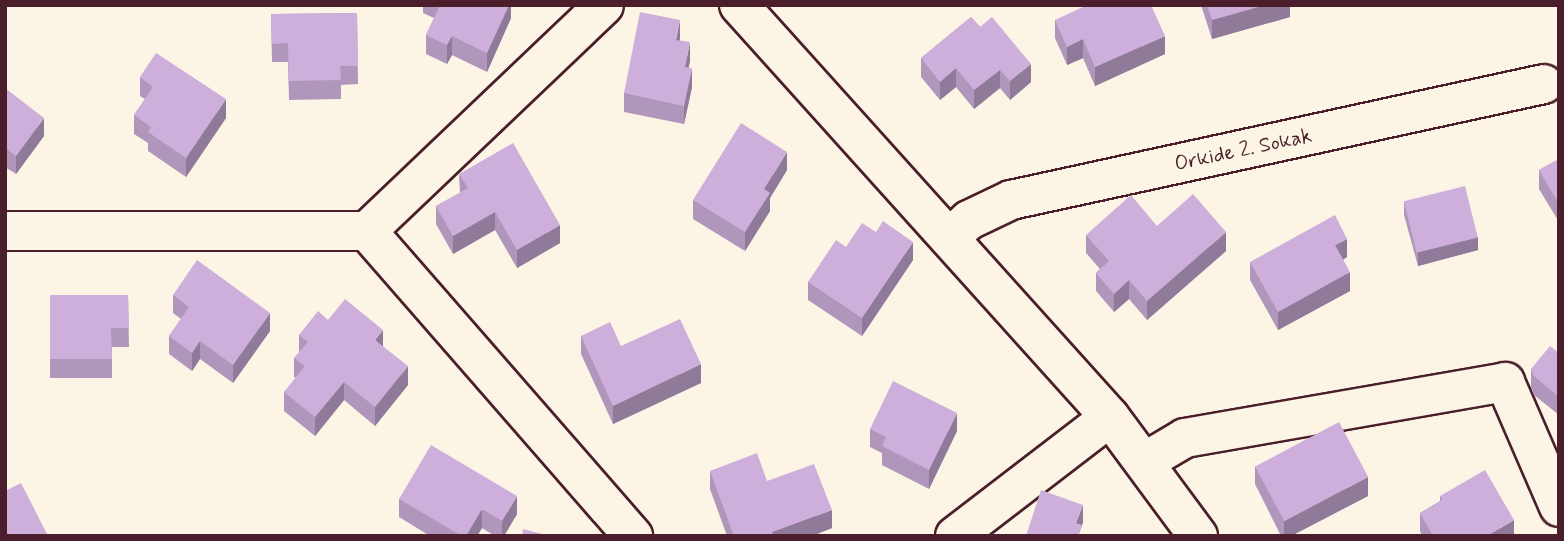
<!DOCTYPE html>
<style>
body{margin:0}
#map{position:relative;width:1564px;height:541px;overflow:hidden;background:#fcf5e5;font-family:Mynerve,sans-serif}
div>[style]{position:absolute}
.roads{filter:drop-shadow(2px 0 #4a1f2b) drop-shadow(-2px 0 #4a1f2b) drop-shadow(0 2px #4a1f2b) drop-shadow(0 -2px #4a1f2b)}
.minor>*{height:38px;margin:-19px;padding:0 19px;transform-origin:19px;border-radius:19px;background:#fcf5e5}
.wall>*{inset:0;background:#b196bc}
.shaded-wall>*{inset:0;background:#907a99}
.building>*{inset:0;background:#ceafdb;transform-origin:0 0}
span{translate:-50% -50%;white-space:nowrap;text-align:center;line-height:1.15;-webkit-text-stroke:5px #fcf5e5;paint-order:stroke}
.street-label{font-size:21px;color:#4a1f2b}
.frame{position:absolute;inset:0;border:7px solid #4a1f2b;pointer-events:none}
</style>
<div id="map">
<div class="roads">
<div class="minor">
<i style="left:739px;top:5px;width:554px;rotate:48deg"></i>
<i style="left:1110px;top:417px;width:148px;rotate:53.5deg"></i>
<i style="left:5px;top:231px;width:362px"></i>
<i style="left:367px;top:231px;width:405px;rotate:48.9deg"></i>
<i style="left:367px;top:231px;width:327px;rotate:-43.6deg"></i>
<i style="left:950px;top:237px;width:25px;rotate:-42deg"></i>
<i style="left:969px;top:220px;width:47px;rotate:-25.5deg"></i>
<i style="left:1011px;top:200px;width:545px;rotate:-12.28deg"></i>
<i style="left:1146px;top:461px;width:45px;rotate:-30.5deg"></i>
<i style="left:1185px;top:438px;width:325px;rotate:-9.9deg"></i>
<i style="left:1505px;top:382px;width:136px;rotate:66.6deg"></i>
<i style="left:955px;top:536px;width:195px;rotate:-37.5deg"></i>
</div>
</div>
<div class="wall">
<i style="clip-path:polygon(423px 5px,511px 5px,511px 18px,487px 72px,452px 55px,447px 64px,426px 54px,426px 35px,434px 18px,423px 13px)"></i>
<i style="clip-path:polygon(1201px 5px,1290px 5px,1290px 17px,1212px 39px)"></i>
<i style="clip-path:polygon(357px 13px,358px 84px,341px 85px,341px 99px,289px 100px,288px 62px,272px 62px,271px 14px)"></i>
<i style="clip-path:polygon(971px 17px,1031px 82px,1010px 100px,1000px 88px,974px 109px,956px 87px,940px 100px,921px 77px,921px 58px)"></i>
<i style="clip-path:polygon(1055px 20px,1165px 54px,1095px 86px,1083px 58px,1067px 65px,1055px 38px)"></i>
<i style="clip-path:polygon(680px 38px,680px 40px,690px 61px,688px 68px,692px 87px,684px 124px,624px 112px,624px 93px)"></i>
<i style="clip-path:polygon(140px 77px,226px 118px,186px 177px,148px 151px,148px 143px,134px 134px,134px 115px,145px 99px,140px 96px)"></i>
<i style="clip-path:polygon(5px 88px,44px 136px,16px 174px,5px 167px)"></i>
<i style="clip-path:polygon(1559px 159px,1559px 222px,1539px 189px,1539px 170px)"></i>
<i style="clip-path:polygon(787px 170px,770px 198px,770px 211px,745px 251px,693px 219px,693px 200px)"></i>
<i style="clip-path:polygon(459px 174px,560px 243px,517px 268px,495px 230px,453px 254px,436px 224px,436px 206px,460px 193px)"></i>
<i style="clip-path:polygon(1404px 201px,1478px 250px,1418px 266px,1404px 215px)"></i>
<i style="clip-path:polygon(1157px 226px,1226px 251px,1147px 320px,1129px 299px,1114px 312px,1096px 291px,1096px 273px,1100px 269px,1086px 253px,1086px 235px)"></i>
<i style="clip-path:polygon(876px 232px,913px 260px,862px 336px,808px 300px,808px 282px,846px 247px)"></i>
<i style="clip-path:polygon(1347px 257px,1343px 260px,1350px 291px,1278px 330px,1250px 280px,1250px 262px)"></i>
<i style="clip-path:polygon(50px 295px,128px 295px,129px 347px,112px 347px,112px 378px,50px 378px)"></i>
<i style="clip-path:polygon(173px 295px,270px 331px,233px 383px,200px 359px,192px 371px,169px 354px,169px 336px,181px 319px,173px 313px)"></i>
<i style="clip-path:polygon(328px 320px,383px 346px,408px 385px,375px 426px,344px 400px,315px 436px,284px 411px,284px 392px,296px 378px,294px 377px,294px 358px,299px 353px,299px 335px)"></i>
<i style="clip-path:polygon(581px 336px,701px 383px,613px 424px,581px 354px)"></i>
<i style="clip-path:polygon(1559px 353px,1559px 415px,1534px 395px,1531px 387px,1531px 369px)"></i>
<i style="clip-path:polygon(870px 429px,957px 431px,929px 489px,882px 465px,882px 453px,870px 447px)"></i>
<i style="clip-path:polygon(1255px 466px,1368px 496px,1291px 536px,1281px 536px,1255px 484px)"></i>
<i style="clip-path:polygon(710px 471px,767px 481px,832px 528px,812px 536px,727px 536px,710px 489px)"></i>
<i style="clip-path:polygon(1440px 496px,1514px 536px,1422px 536px,1420px 531px,1420px 513px,1440px 501px)"></i>
<i style="clip-path:polygon(399px 499px,517px 514px,504px 536px,495px 536px,482px 528px,477px 536px,430px 536px,399px 517px)"></i>
</div>
<div class="shaded-wall">
<i style="clip-path:polygon(509px 5px,511px 5px,511px 18px,487px 72px,487px 53px)"></i>
<i style="clip-path:polygon(1265px 5px,1290px 5px,1290px 17px,1212px 39px,1212px 20px)"></i>
<i style="clip-path:polygon(680px 20px,680px 38px,676px 58px,676px 40px)"></i>
<i style="clip-path:polygon(452px 36px,452px 55px,447px 64px,447px 45px)"></i>
<i style="clip-path:polygon(1165px 36px,1165px 54px,1095px 86px,1095px 67px)"></i>
<i style="clip-path:polygon(1083px 39px,1083px 58px,1067px 65px,1067px 47px)"></i>
<i style="clip-path:polygon(690px 42px,690px 61px,685px 85px,685px 67px)"></i>
<i style="clip-path:polygon(1031px 64px,1031px 82px,1010px 100px,1010px 81px)"></i>
<i style="clip-path:polygon(692px 68px,692px 87px,684px 124px,684px 106px)"></i>
<i style="clip-path:polygon(956px 68px,956px 87px,940px 100px,940px 82px)"></i>
<i style="clip-path:polygon(1000px 70px,1000px 88px,974px 109px,974px 90px)"></i>
<i style="clip-path:polygon(226px 99px,226px 118px,186px 177px,186px 158px)"></i>
<i style="clip-path:polygon(44px 118px,44px 136px,16px 174px,16px 156px)"></i>
<i style="clip-path:polygon(787px 152px,787px 170px,770px 198px,770px 211px,745px 251px,745px 232px,764px 189px)"></i>
<i style="clip-path:polygon(495px 212px,495px 230px,453px 254px,453px 236px)"></i>
<i style="clip-path:polygon(560px 225px,560px 243px,517px 268px,517px 250px)"></i>
<i style="clip-path:polygon(1226px 232px,1226px 251px,1147px 320px,1147px 301px)"></i>
<i style="clip-path:polygon(1478px 237px,1478px 250px,1418px 266px,1418px 252px)"></i>
<i style="clip-path:polygon(1347px 239px,1347px 257px,1335px 264px,1335px 245px)"></i>
<i style="clip-path:polygon(913px 242px,913px 260px,862px 336px,862px 318px)"></i>
<i style="clip-path:polygon(1350px 272px,1350px 291px,1278px 330px,1278px 312px)"></i>
<i style="clip-path:polygon(1129px 280px,1129px 299px,1114px 312px,1114px 294px)"></i>
<i style="clip-path:polygon(270px 313px,270px 331px,233px 383px,233px 365px)"></i>
<i style="clip-path:polygon(383px 330px,383px 348px,375px 340px)"></i>
<i style="clip-path:polygon(200px 341px,200px 359px,192px 371px,192px 353px)"></i>
<i style="clip-path:polygon(701px 364px,701px 383px,613px 424px,613px 406px)"></i>
<i style="clip-path:polygon(408px 366px,408px 385px,375px 426px,375px 407px)"></i>
<i style="clip-path:polygon(344px 382px,344px 400px,315px 436px,315px 417px)"></i>
<i style="clip-path:polygon(957px 413px,957px 431px,929px 489px,929px 470px)"></i>
<i style="clip-path:polygon(1368px 477px,1368px 496px,1291px 536px,1284px 536px,1284px 521px)"></i>
<i style="clip-path:polygon(517px 496px,517px 514px,504px 536px,502px 536px,502px 521px)"></i>
<i style="clip-path:polygon(1083px 505px,1083px 523px,1078px 536px,1076px 523px)"></i>
<i style="clip-path:polygon(482px 509px,482px 528px,477px 536px,466px 536px)"></i>
<i style="clip-path:polygon(832px 510px,832px 528px,812px 536px,772px 536px,772px 532px)"></i>
<i style="clip-path:polygon(1514px 520px,1514px 536px,1487px 536px)"></i>
</div>
<div class="building">
<i style="clip-path:polygon(440px 5px,509px 5px,487px 53px,452px 36px,447px 45px,426px 35px)"></i>
<i style="clip-path:polygon(1087px 5px,1151px 5px,1165px 36px,1095px 67px,1083px 39px,1067px 47px,1055px 20px)"></i>
<i style="clip-path:polygon(1207px 5px,1265px 5px,1212px 20px)"></i>
<i style="clip-path:polygon(640px 12px,680px 20px,676px 40px,690px 42px,685px 67px,692px 68px,684px 106px,624px 93px)"></i>
<i style="clip-path:polygon(357px 13px,358px 66px,340px 66px,341px 80px,289px 81px,288px 43px,272px 44px,271px 14px)"></i>
<i style="clip-path:polygon(971px 17px,980px 27px,992px 17px,1031px 64px,1010px 81px,1000px 70px,974px 90px,956px 68px,940px 82px,921px 58px)"></i>
<i style="clip-path:polygon(156px 53px,226px 99px,186px 158px,148px 132px,151px 127px,134px 115px,153px 87px,140px 77px)"></i>
<i style="clip-path:polygon(5px 88px,44px 118px,16px 156px,5px 148px)"></i>
<i style="clip-path:polygon(741px 123px,787px 152px,764px 189px,770px 193px,745px 232px,693px 200px)"></i>
<i style="clip-path:polygon(513px 143px,560px 225px,517px 250px,495px 212px,453px 236px,436px 206px,468px 188px,459px 174px)"></i>
<i style="clip-path:polygon(1559px 159px,1559px 204px,1539px 170px)"></i>
<i style="left:1465px;top:186px;width:53px;height:63px;rotate:76deg"></i>
<i style="clip-path:polygon(1193px 194px,1226px 232px,1147px 301px,1129px 280px,1114px 294px,1096px 273px,1109px 261px,1086px 235px,1131px 195px,1157px 226px)"></i>
<i style="clip-path:polygon(1335px 215px,1347px 239px,1335px 245px,1350px 272px,1278px 312px,1250px 262px)"></i>
<i style="clip-path:polygon(883px 221px,913px 242px,862px 318px,808px 282px,836px 240px,846px 247px,862px 223px,876px 232px)"></i>
<i style="clip-path:polygon(197px 260px,270px 313px,233px 365px,200px 341px,192px 353px,169px 336px,189px 307px,173px 295px)"></i>
<i style="clip-path:polygon(50px 295px,128px 295px,129px 328px,111px 328px,112px 359px,50px 359px)"></i>
<i style="clip-path:polygon(345px 299px,383px 330px,375px 340px,408px 366px,375px 407px,344px 382px,315px 417px,284px 392px,305px 366px,294px 358px,308px 342px,299px 335px,318px 311px,328px 320px)"></i>
<i style="clip-path:polygon(680px 319px,701px 364px,613px 406px,581px 336px,610px 322px,621px 346px)"></i>
<i style="clip-path:polygon(1550px 346px,1559px 353px,1559px 397px,1534px 376px,1531px 369px)"></i>
<i style="clip-path:polygon(893px 381px,957px 413px,929px 470px,882px 446px,886px 437px,870px 429px)"></i>
<i style="left:1339px;top:422px;width:62px;height:95px;rotate:62deg"></i>
<i style="clip-path:polygon(431px 445px,517px 496px,502px 521px,482px 509px,466px 536px,462px 536px,399px 499px)"></i>
<i style="clip-path:polygon(757px 453px,767px 481px,814px 464px,832px 510px,772px 532px,774px 536px,734px 536px,710px 471px)"></i>
<i style="clip-path:polygon(1485px 470px,1514px 520px,1487px 536px,1433px 536px,1420px 513px,1442px 500px,1440px 496px)"></i>
<i style="clip-path:polygon(21px 483px,48px 536px,5px 536px,5px 491px)"></i>
<i style="clip-path:polygon(1041px 490px,1083px 505px,1076px 523px,1082px 525px,1078px 536px,1026px 536px)"></i>
<i style="clip-path:polygon(523px 529px,550px 536px,522px 536px)"></i>
</div>
<div class="street-label">
<span style="left:1243px;top:150px;rotate:-12deg">Orkide 2. Sokak</span>
</div>
<div class="frame"></div>
</div>
